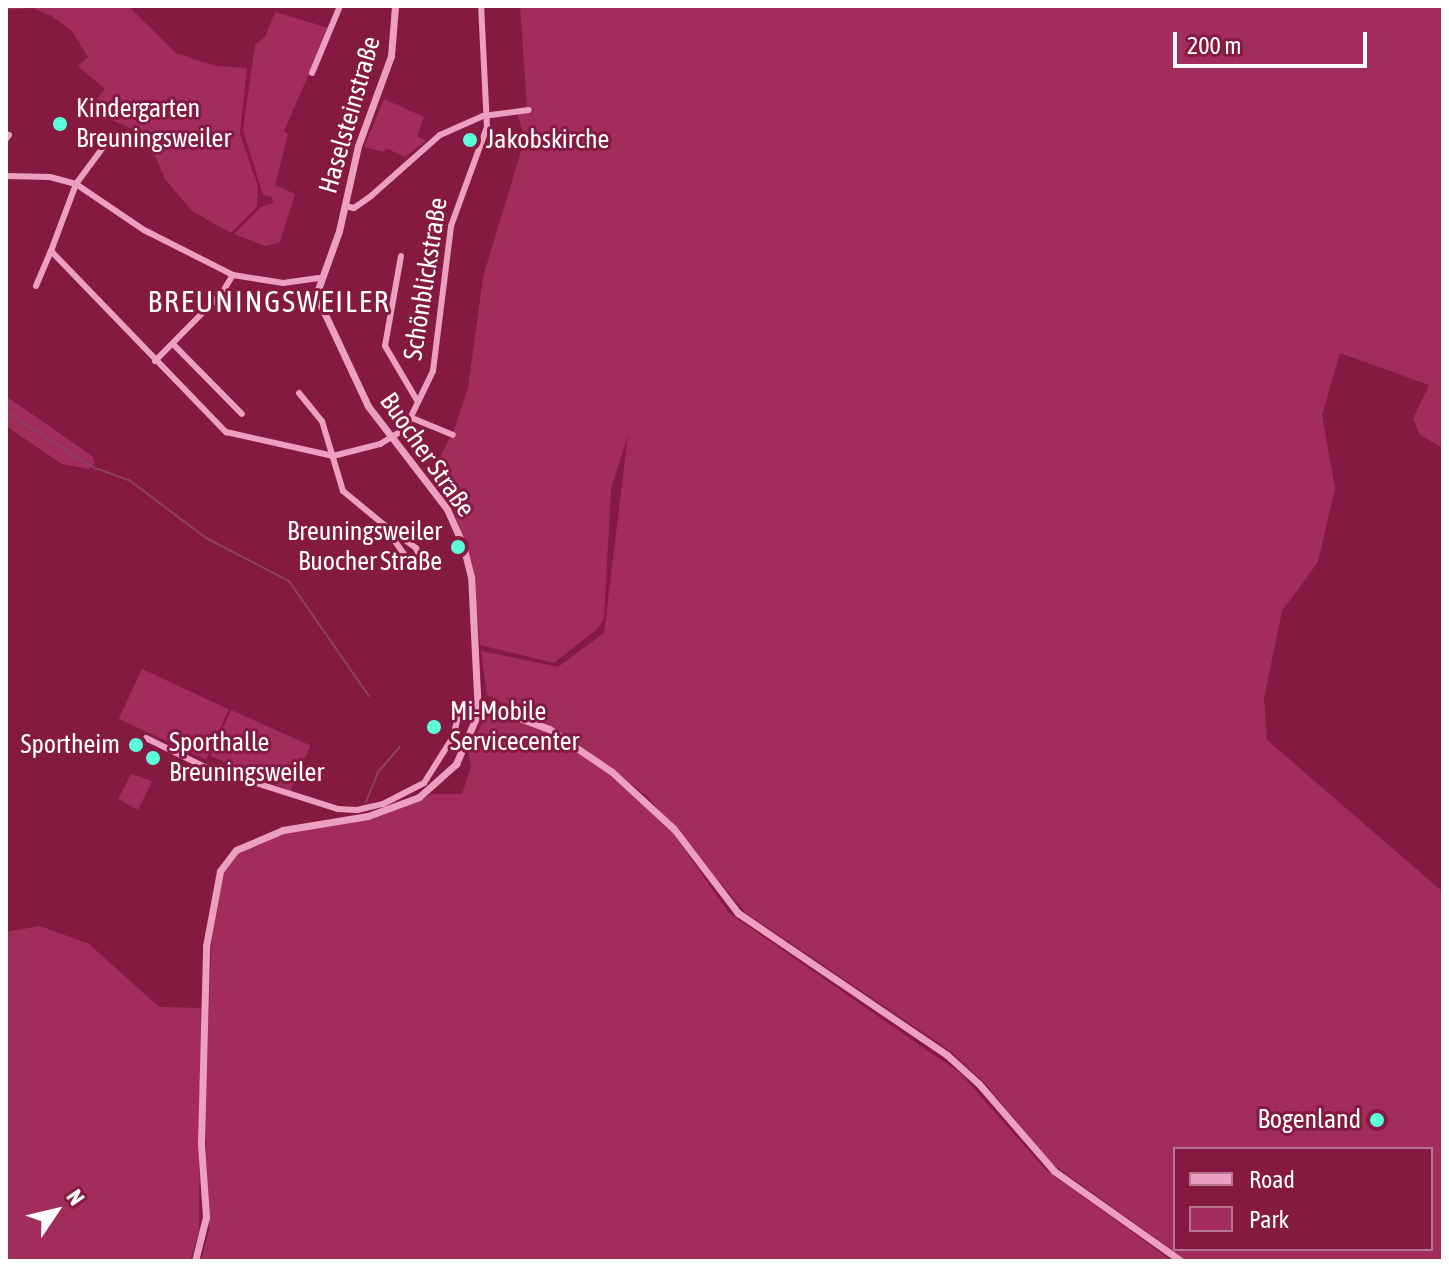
<!DOCTYPE html>
<meta charset="utf-8">
<style>
body{margin:0}
#map{position:relative;width:1449px;height:1267px;overflow:hidden;background:#851a41;font-family:"Asap Condensed",sans-serif}
div>[style]{position:absolute}
.green>*{inset:0;background:#a32d5a;transform-origin:0 0}
.stream>*{height:2px;margin:-1px;padding:0 1px;transform-origin:1px;border-radius:1px;background:#8e405c}
.minor>*{height:6px;margin:-3px;padding:0 3px;transform-origin:3px;border-radius:3px;background:#eca0bd}
.tertiary>*{height:7px;margin:-3.5px;padding:0 3.5px;transform-origin:3.5px;border-radius:3.5px;background:#eca0bd}
.dots>*{width:22px;height:22px;translate:-50% -50%;box-sizing:border-box;border:4px solid #851a41;border-radius:50%}
span{translate:-50% -50%;white-space:nowrap;text-align:center;line-height:1.15;-webkit-text-stroke:6px #851a41;paint-order:stroke}
.poi-label{font-size:26px;color:#fff}
.left{translate:0 -50%;text-align:left}
.right{translate:-100% -50%;text-align:right}
.street-label{font-size:26px;color:#fff}
.quarter-label{font-size:30px;color:#fff;letter-spacing:2px}
.frame{position:absolute;inset:0;border:8px solid #fff;pointer-events:none}
.legend{position:absolute;left:1173px;top:1147px;width:260px;height:104px;box-sizing:border-box;background:#851a41;border:2px solid #b6768d;margin:0;padding:10px 14px;list-style:none;font-size:24px;color:#fff}
.legend li{display:flex;align-items:center;gap:16px;height:40px}
.legend b{width:40px;border:2px solid #b6768d}
.north{position:absolute;left:16px;top:1171px;width:80px;height:80px;-webkit-text-stroke:6px #851a41;paint-order:stroke;rotate:55deg;font-size:22px;font-weight:700;line-height:32px;text-align:center;color:#fff}
.north::after{content:'';display:block;margin:auto;width:28px;height:36px;background:#fff;clip-path:polygon(50% 0,100% 100%,50% 72%,0 100%)}
.scale{position:absolute;left:1173px;top:32px;width:194px;height:36px;box-sizing:border-box;border:4px solid #fff;border-top:0;padding-left:10px;font-size:24px;line-height:28px;white-space:nowrap;color:#fff;-webkit-text-stroke:6px #851a41;paint-order:stroke}
</style>
<div id="map">
<div class="green">
<i style="clip-path:polygon(6px 6px,128px 6px,176px 53px,215px 66px,247px 68px,240px 134px,258px 186px,257px 207px,231px 233px,192px 211px,165px 179px,146px 135px,89px 110px,105px 89px,78px 66px,88px 57px,72px 31px,52px 16px,32px 8px,6px 10px)"></i>
<i style="clip-path:polygon(evenodd,520px 6px,1443px 6px,1443px 448px,1420px 435px,1413px 419px,1429px 385px,1340px 353px,1322px 415px,1335px 488px,1318px 562px,1282px 611px,1264px 698px,1267px 740px,1443px 892px,1443px 1261px,1188px 1261px,1051px 1163px,985px 1083px,949px 1050px,746px 913px,647px 796px,571px 738px,487px 695px,481px 651px,558px 667px,604px 633px,628px 435px,611px 489px,604px 619px,597px 629px,554px 663px,480px 645px,471px 563px,452px 506px,431px 475px,454px 430px,468px 388px,483px 277px,525px 138px,516px 110px,527px 107px,520px 6px,1175px 1149px,1431px 1149px,1431px 1249px,1175px 1249px,1175px 1149px)"></i>
<i style="clip-path:polygon(275px 12px,329px 28px,284px 131px,288px 134px,275px 185px,295px 194px,280px 242px,266px 246px,234px 234px,261px 207px,273px 203px,272px 197px,263px 195px,243px 130px,255px 45px,265px 37px)"></i>
<i style="clip-path:polygon(384px 99px,424px 117px,417px 136px,426px 141px,405px 157px,386px 148px,384px 152px,364px 147px)"></i>
<i style="clip-path:polygon(6px 396px,92px 456px,95px 462px,89px 469px,62px 464px,6px 426px)"></i>
<i style="left:142px;top:669px;width:96px;height:55px;rotate:25deg"></i>
<i style="clip-path:polygon(488px 709px,538px 726px,592px 760px,667px 825px,729px 913px,960px 1073px,1046px 1170px,1172px 1261px,201px 1261px,209px 1230px,205px 1117px,213px 903px,225px 867px,237px 852px,279px 834px,383px 815px,431px 794px,462px 794px,471px 767px,469px 753px)"></i>
<i style="left:231px;top:710px;width:87px;height:50px;rotate:24deg"></i>
<i style="clip-path:polygon(131px 774px,152px 781px,138px 810px,118px 799px)"></i>
<i style="clip-path:polygon(40px 926px,89px 944px,159px 1007px,201px 1008px,199px 1232px,190px 1261px,6px 1261px,6px 932px)"></i>
</div>
<div class="stream">
<i style="left:6px;top:412px;width:107px;rotate:32.3deg"></i>
<i style="left:98px;top:469px;width:33px;rotate:20deg"></i>
<i style="left:129px;top:480px;width:96px;rotate:37deg"></i>
<i style="left:206px;top:538px;width:93px;rotate:27.4deg"></i>
<i style="left:289px;top:581px;width:140px;rotate:55.2deg"></i>
<i style="left:366px;top:802px;width:32px;rotate:-68deg"></i>
<i style="left:378px;top:772px;width:33px;rotate:-49deg"></i>
</div>
<div class="minor">
<i style="left:312px;top:73px;width:73px;rotate:-67.3deg"></i>
<i style="left:110px;top:138px;width:57px;rotate:126.5deg"></i>
<i style="left:76px;top:184px;width:72px;rotate:110.5deg"></i>
<i style="left:51px;top:251px;width:252px;rotate:46deg"></i>
<i style="left:226px;top:432px;width:110px;rotate:12.6deg"></i>
<i style="left:333px;top:456px;width:49px;rotate:-14.3deg"></i>
<i style="left:380px;top:444px;width:29px;rotate:-31deg"></i>
<i style="left:405px;top:429px;width:64px;rotate:-64.2deg"></i>
<i style="left:433px;top:371px;width:146px;rotate:-82.9deg"></i>
<i style="left:451px;top:226px;width:105px;rotate:-70deg"></i>
<i style="left:487px;top:127px;width:121px;rotate:-92.8deg"></i>
<i style="left:6px;top:139px;width:5px;rotate:-53deg"></i>
<i style="left:6px;top:176px;width:44px;rotate:1.3deg"></i>
<i style="left:50px;top:177px;width:27px;rotate:15deg"></i>
<i style="left:76px;top:184px;width:82px;rotate:34.1deg"></i>
<i style="left:144px;top:230px;width:100px;rotate:26.8deg"></i>
<i style="left:233px;top:275px;width:51px;rotate:9.1deg"></i>
<i style="left:283px;top:283px;width:36px;rotate:-8deg"></i>
<i style="left:345px;top:206px;width:9px;rotate:13deg"></i>
<i style="left:354px;top:208px;width:21px;rotate:-35deg"></i>
<i style="left:371px;top:196px;width:92px;rotate:-41.5deg"></i>
<i style="left:440px;top:135px;width:47px;rotate:-23.8deg"></i>
<i style="left:483px;top:116px;width:46px;rotate:-7.4deg"></i>
<i style="left:401px;top:256px;width:91px;rotate:100.1deg"></i>
<i style="left:385px;top:346px;width:65px;rotate:59.5deg"></i>
<i style="left:36px;top:286px;width:38px;rotate:-67deg"></i>
<i style="left:173px;top:344px;width:98px;rotate:45.4deg"></i>
<i style="left:155px;top:361px;width:95px;rotate:-45.4deg"></i>
<i style="left:222px;top:293px;width:21px;rotate:-59deg"></i>
<i style="left:299px;top:393px;width:36px;rotate:51deg"></i>
<i style="left:322px;top:421px;width:73px;rotate:73.3deg"></i>
<i style="left:343px;top:491px;width:52px;rotate:39.5deg"></i>
<i style="left:412px;top:418px;width:44px;rotate:22.5deg"></i>
<i style="left:383px;top:524px;width:41px;rotate:36deg"></i>
<i style="left:416px;top:548px;width:12px;rotate:70deg"></i>
<i style="left:420px;top:559px;width:12px;rotate:175deg"></i>
<i style="left:408px;top:560px;width:44px;rotate:-124.8deg"></i>
<i style="left:146px;top:738px;width:66px;rotate:26.2deg"></i>
<i style="left:205px;top:767px;width:139px;rotate:17.5deg"></i>
<i style="left:338px;top:809px;width:19px;rotate:3deg"></i>
<i style="left:357px;top:810px;width:27px;rotate:-13deg"></i>
<i style="left:383px;top:804px;width:46px;rotate:-27.1deg"></i>
<i style="left:424px;top:783px;width:54px;rotate:-57.8deg"></i>
<i style="left:453px;top:737px;width:34px;rotate:-76deg"></i>
<i style="left:461px;top:704px;width:18px;rotate:-3deg"></i>
</div>
<div class="tertiary">
<i style="left:479px;top:703px;width:75px;rotate:20.4deg"></i>
<i style="left:549px;top:729px;width:76px;rotate:34.3deg"></i>
<i style="left:612px;top:772px;width:84px;rotate:42.6deg"></i>
<i style="left:674px;top:829px;width:106px;rotate:52.7deg"></i>
<i style="left:738px;top:913px;width:253px;rotate:34.2deg"></i>
<i style="left:947px;top:1055px;width:43px;rotate:42.2deg"></i>
<i style="left:979px;top:1084px;width:115px;rotate:49.2deg"></i>
<i style="left:1054px;top:1171px;width:156px;rotate:35.3deg"></i>
<i style="left:195px;top:1261px;width:45px;rotate:-76deg"></i>
<i style="left:206px;top:1217px;width:74px;rotate:-93.9deg"></i>
<i style="left:201px;top:1143px;width:197px;rotate:-88.5deg"></i>
<i style="left:206px;top:946px;width:76px;rotate:-79.4deg"></i>
<i style="left:220px;top:871px;width:26px;rotate:-53deg"></i>
<i style="left:236px;top:850px;width:51px;rotate:-23.1deg"></i>
<i style="left:283px;top:830px;width:86px;rotate:-9.4deg"></i>
<i style="left:368px;top:816px;width:54px;rotate:-20.4deg"></i>
<i style="left:419px;top:797px;width:50px;rotate:-41.7deg"></i>
<i style="left:456px;top:764px;width:56px;rotate:-66.7deg"></i>
<i style="left:478px;top:713px;width:136px;rotate:-92.9deg"></i>
<i style="left:471px;top:577px;width:33px;rotate:-104deg"></i>
<i style="left:463px;top:545px;width:39px;rotate:-114deg"></i>
<i style="left:447px;top:509px;width:130px;rotate:-127.5deg"></i>
<i style="left:368px;top:406px;width:123px;rotate:-115.1deg"></i>
<i style="left:316px;top:295px;width:68px;rotate:-70.2deg"></i>
<i style="left:339px;top:231px;width:87px;rotate:-77.4deg"></i>
<i style="left:358px;top:146px;width:96px;rotate:-69.9deg"></i>
<i style="left:391px;top:56px;width:50px;rotate:-85.4deg"></i>
</div>
<div class="dots">
<i style="left:60px;top:124px;background:#5cfeda"></i>
<i style="left:470px;top:140px;background:#5cfeda"></i>
<i style="left:458px;top:547px;background:#5cfeda"></i>
<i style="left:434px;top:727px;background:#5cfeda"></i>
<i style="left:136px;top:745px;background:#5cfeda"></i>
<i style="left:153px;top:758px;background:#5cfeda"></i>
<i style="left:1377px;top:1120px;background:#5cfeda"></i>
</div>
<div class="poi-label">
<span class="left" style="left:76px;top:124px">Kindergarten<br>Breuningsweiler</span>
<span class="left" style="left:486px;top:140px">Jakobskirche</span>
<span class="right" style="left:442px;top:547px">Breuningsweiler<br>Buocher Straße</span>
<span class="left" style="left:450px;top:727px">Mi-Mobile<br>Servicecenter</span>
<span class="left" style="left:169px;top:758px">Sporthalle<br>Breuningsweiler</span>
<span class="right" style="left:120px;top:745px">Sportheim</span>
<span class="right" style="left:1361px;top:1120px">Bogenland</span>
</div>
<div class="street-label">
<span style="left:350px;top:115px;rotate:-74deg">Haselsteinstraße</span>
<span style="left:426px;top:279px;rotate:-81deg">Schönblickstraße</span>
<span style="left:427px;top:455px;rotate:55deg">Buocher Straße</span>
</div>
<div class="quarter-label">
<span style="left:269px;top:301px">BREUNINGSWEILER</span>
</div>
<div class="frame"></div>
<ul class="legend">
<li><b style="height:10px;background:#eca0bd"></b>Road</li>
<li><b style="height:22px;background:#a32d5a"></b>Park</li>
</ul>
<div class="north">N</div>
<div class="scale">200 m</div>
</div>
